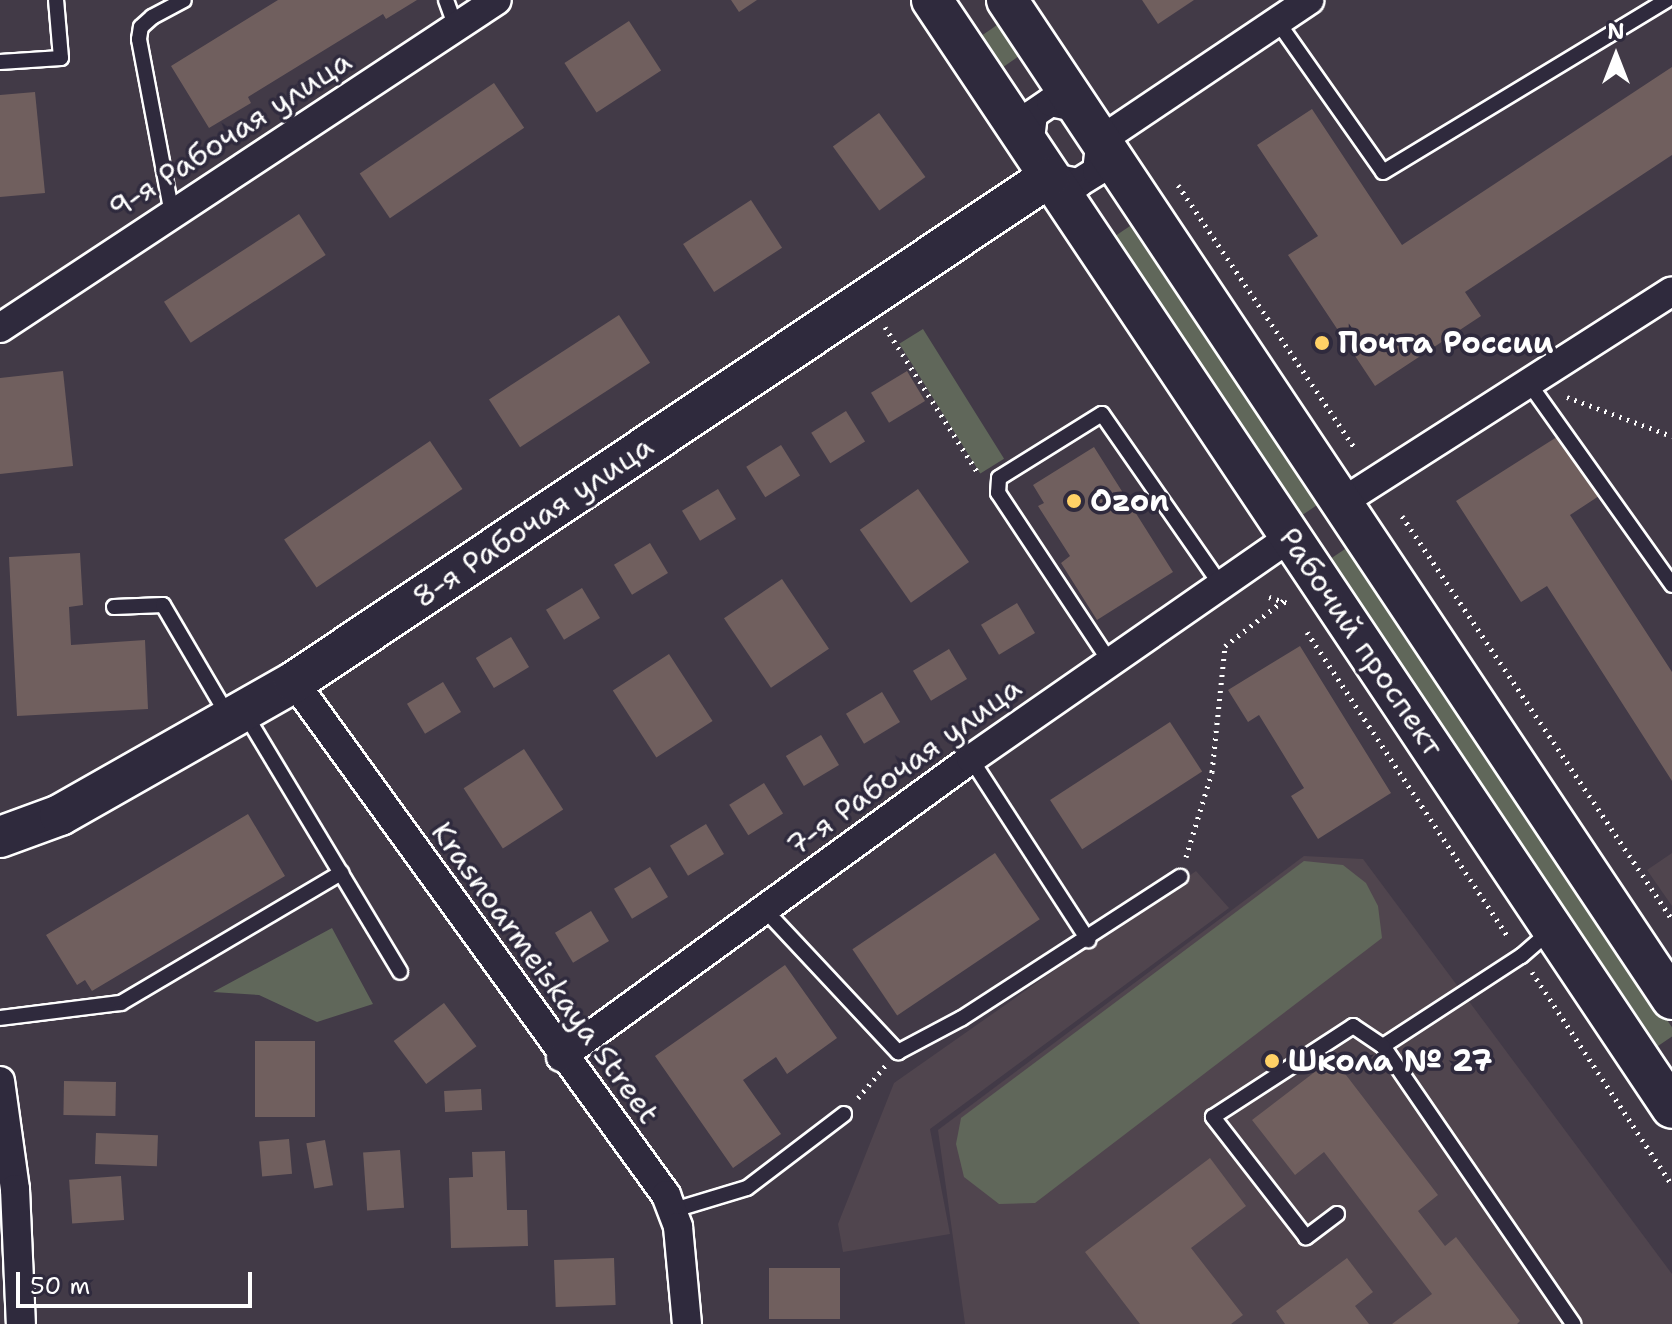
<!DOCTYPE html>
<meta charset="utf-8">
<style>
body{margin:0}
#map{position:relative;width:1672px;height:1324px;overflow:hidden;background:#423a47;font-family:"Shantell Sans",sans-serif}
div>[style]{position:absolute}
.built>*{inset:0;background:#50454e}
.green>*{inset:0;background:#60675a;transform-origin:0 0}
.building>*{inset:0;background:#705f5e;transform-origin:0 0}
.path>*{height:5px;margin-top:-2.5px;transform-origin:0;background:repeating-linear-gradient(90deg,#fff 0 2px,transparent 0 8px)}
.roads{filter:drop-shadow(2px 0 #fff) drop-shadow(-2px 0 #fff) drop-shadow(0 2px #fff) drop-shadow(0 -2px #fff)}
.lane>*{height:14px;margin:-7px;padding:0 7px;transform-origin:7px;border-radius:7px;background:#2f2a3d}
.street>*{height:28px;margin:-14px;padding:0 14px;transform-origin:14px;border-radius:14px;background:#2f2a3d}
.secondary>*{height:40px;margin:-20px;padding:0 20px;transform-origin:20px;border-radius:20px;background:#2f2a3d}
.dots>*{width:22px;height:22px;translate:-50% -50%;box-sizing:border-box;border:4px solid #2f2a3d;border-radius:50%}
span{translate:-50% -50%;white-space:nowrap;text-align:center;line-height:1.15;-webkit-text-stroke:7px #2f2a3d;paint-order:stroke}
.street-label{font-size:30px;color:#fff}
.poi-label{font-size:30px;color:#fff;font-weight:700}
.left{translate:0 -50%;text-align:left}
.north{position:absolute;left:1576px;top:16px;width:80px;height:80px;-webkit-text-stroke:6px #2f2a3d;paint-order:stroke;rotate:0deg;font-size:22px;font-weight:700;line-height:32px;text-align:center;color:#fff}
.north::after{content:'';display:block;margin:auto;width:28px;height:36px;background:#fff;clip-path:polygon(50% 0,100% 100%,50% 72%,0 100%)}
.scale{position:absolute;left:16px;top:1272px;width:236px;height:36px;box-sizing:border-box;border:4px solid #fff;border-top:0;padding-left:10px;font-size:24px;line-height:28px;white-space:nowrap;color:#fff;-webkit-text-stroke:6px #2f2a3d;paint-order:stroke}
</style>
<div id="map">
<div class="built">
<i style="clip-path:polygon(1672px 853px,1672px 906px,1647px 870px)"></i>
<i style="clip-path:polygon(1304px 856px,1363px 859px,1672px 1274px,1672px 1324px,965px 1324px,938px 1130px)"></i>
<i style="clip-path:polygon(1196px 871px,1229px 908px,930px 1129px,950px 1234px,843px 1252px,838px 1224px,894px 1083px)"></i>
</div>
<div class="green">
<i style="left:997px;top:25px;width:38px;height:22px;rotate:55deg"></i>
<i style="left:1130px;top:226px;width:336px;height:21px;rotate:56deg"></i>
<i style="left:923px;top:329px;width:153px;height:28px;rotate:58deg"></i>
<i style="left:1348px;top:547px;width:587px;height:22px;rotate:56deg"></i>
<i style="clip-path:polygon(1304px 861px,1343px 865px,1366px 883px,1378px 906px,1382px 938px,1035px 1203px,999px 1204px,964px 1177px,956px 1144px,961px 1118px)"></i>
<i style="clip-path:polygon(332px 928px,373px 1004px,317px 1022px,259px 995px,213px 992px)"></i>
</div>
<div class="building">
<i style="clip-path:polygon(278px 0,417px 0,386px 19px,383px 14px,248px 97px,251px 103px,209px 128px,171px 66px)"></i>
<i style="clip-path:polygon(731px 0,757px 0,739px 12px)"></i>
<i style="clip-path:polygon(1142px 0,1194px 0,1158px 24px)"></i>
<i style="left:629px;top:21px;width:59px;height:77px;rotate:57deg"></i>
<i style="clip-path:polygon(1672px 67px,1672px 155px,1465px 292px,1481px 316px,1375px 386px,1288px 255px,1318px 236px,1257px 145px,1312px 109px,1402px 245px)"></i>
<i style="left:494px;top:83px;width:54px;height:162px;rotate:56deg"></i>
<i style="clip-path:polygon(35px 92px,45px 193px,0 197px,0 95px)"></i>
<i style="left:879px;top:113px;width:79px;height:57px;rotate:54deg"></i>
<i style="left:751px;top:200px;width:57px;height:81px;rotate:57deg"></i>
<i style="left:299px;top:214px;width:49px;height:161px;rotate:57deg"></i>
<i style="left:619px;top:315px;width:57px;height:155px;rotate:57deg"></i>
<i style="clip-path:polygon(63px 371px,73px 466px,0 474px,0 378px)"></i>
<i style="left:907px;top:371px;width:35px;height:42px;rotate:59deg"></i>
<i style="left:846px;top:411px;width:36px;height:41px;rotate:58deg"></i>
<i style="clip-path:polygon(1560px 435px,1599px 496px,1570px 515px,1672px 672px,1672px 781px,1547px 586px,1521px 602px,1456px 501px)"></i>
<i style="left:430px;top:441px;width:58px;height:176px;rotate:56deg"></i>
<i style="left:781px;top:445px;width:36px;height:41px;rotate:58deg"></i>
<i style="clip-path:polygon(1094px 447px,1173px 572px,1097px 620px,1061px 563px,1070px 556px,1038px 506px,1044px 503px,1033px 485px)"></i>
<i style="left:718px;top:489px;width:35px;height:42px;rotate:59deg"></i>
<i style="left:918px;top:489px;width:89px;height:71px;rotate:55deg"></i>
<i style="left:650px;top:543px;width:35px;height:42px;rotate:59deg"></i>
<i style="clip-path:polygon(80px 553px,83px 605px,69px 607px,71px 645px,145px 640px,148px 709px,17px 716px,9px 557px)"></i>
<i style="left:782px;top:579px;width:84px;height:70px;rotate:56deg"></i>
<i style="left:582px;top:588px;width:35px;height:42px;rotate:59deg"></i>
<i style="left:1017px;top:603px;width:35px;height:42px;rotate:59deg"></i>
<i style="left:511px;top:637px;width:35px;height:41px;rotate:59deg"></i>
<i style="clip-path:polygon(1300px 646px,1391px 793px,1318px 839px,1291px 796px,1304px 788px,1259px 715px,1248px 722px,1228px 690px)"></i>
<i style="left:949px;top:649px;width:35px;height:42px;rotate:59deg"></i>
<i style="left:669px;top:654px;width:80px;height:67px;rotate:57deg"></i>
<i style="left:443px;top:682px;width:35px;height:42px;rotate:59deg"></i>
<i style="left:882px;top:692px;width:35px;height:42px;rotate:59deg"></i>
<i style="left:1170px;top:722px;width:59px;height:143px;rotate:57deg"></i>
<i style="left:821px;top:735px;width:35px;height:41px;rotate:59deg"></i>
<i style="left:524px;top:749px;width:72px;height:72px;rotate:57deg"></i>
<i style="left:764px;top:783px;width:36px;height:41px;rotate:58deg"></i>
<i style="clip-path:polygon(248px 814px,285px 876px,92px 991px,85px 980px,77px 985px,46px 935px)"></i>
<i style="left:706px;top:824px;width:35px;height:42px;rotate:59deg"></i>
<i style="left:995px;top:853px;width:80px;height:172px;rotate:56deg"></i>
<i style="left:650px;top:867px;width:35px;height:42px;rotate:59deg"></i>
<i style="left:591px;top:911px;width:35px;height:42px;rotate:59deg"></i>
<i style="clip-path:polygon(785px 965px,837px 1038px,787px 1074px,776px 1057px,743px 1080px,781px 1134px,733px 1168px,655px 1056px)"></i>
<i style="left:444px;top:1003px;width:54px;height:63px;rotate:53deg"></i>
<i style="left:315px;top:1041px;width:76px;height:60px;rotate:90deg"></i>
<i style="clip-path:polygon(1333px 1058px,1438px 1195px,1418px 1211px,1445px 1246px,1456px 1237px,1520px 1321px,1517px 1324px,1392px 1324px,1432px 1294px,1324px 1152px,1295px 1175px,1252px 1120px)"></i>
<i style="left:64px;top:1081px;width:52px;height:34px;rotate:1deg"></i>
<i style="left:481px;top:1089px;width:21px;height:37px;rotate:87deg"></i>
<i style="left:96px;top:1133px;width:62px;height:31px;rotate:2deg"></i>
<i style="left:289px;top:1139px;width:35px;height:30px;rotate:85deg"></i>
<i style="left:325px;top:1140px;width:46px;height:19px;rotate:80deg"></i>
<i style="left:400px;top:1150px;width:58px;height:37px;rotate:86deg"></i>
<i style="clip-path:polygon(505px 1151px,507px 1210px,527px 1210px,528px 1246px,451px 1248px,449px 1178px,473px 1177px,472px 1152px)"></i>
<i style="clip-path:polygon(1210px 1158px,1246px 1206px,1191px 1248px,1243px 1315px,1231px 1324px,1140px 1324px,1085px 1252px)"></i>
<i style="left:121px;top:1176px;width:44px;height:52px;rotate:86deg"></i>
<i style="left:614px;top:1258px;width:47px;height:60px;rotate:88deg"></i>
<i style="clip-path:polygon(1347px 1258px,1373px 1292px,1355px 1306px,1369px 1324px,1285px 1324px,1276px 1311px)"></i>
<i style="left:840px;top:1268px;width:51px;height:71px;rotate:90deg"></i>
</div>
<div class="path">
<i style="left:1178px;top:185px;width:316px;rotate:56.1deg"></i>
<i style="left:885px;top:327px;width:173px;rotate:57.5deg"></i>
<i style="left:1567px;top:397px;width:112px;rotate:20.4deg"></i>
<i style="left:1402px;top:516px;width:486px;rotate:56.2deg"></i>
<i style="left:1269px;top:597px;width:20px;rotate:18deg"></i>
<i style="left:1307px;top:632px;width:365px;rotate:56.6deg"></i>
<i style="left:1186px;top:857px;width:89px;rotate:-73deg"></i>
<i style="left:1212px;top:772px;width:127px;rotate:-84.1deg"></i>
<i style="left:1225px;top:646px;width:75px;rotate:-37.9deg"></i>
<i style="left:1532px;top:972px;width:255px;rotate:56.7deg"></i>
<i style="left:858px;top:1098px;width:42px;rotate:-49.8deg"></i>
</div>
<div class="roads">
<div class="lane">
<i style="left:446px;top:0;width:29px;rotate:70deg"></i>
<i style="left:1277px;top:21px;width:184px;rotate:54.9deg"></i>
<i style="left:1383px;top:172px;width:332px;rotate:-31.2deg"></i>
<i style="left:0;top:62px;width:61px;rotate:-3.8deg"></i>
<i style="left:61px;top:58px;width:58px;rotate:-94.9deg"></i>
<i style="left:172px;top:214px;width:178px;rotate:-100.7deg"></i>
<i style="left:139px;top:39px;width:12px;rotate:-81deg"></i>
<i style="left:141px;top:27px;width:15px;rotate:-42deg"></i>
<i style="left:152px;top:17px;width:36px;rotate:-28deg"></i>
<i style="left:1528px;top:382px;width:249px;rotate:54.6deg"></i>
<i style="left:114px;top:607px;width:49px;rotate:-2.3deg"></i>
<i style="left:163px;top:605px;width:129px;rotate:59.6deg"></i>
<i style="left:1110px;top:662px;width:203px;rotate:-123.5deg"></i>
<i style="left:998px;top:493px;width:15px;rotate:-86deg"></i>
<i style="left:999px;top:478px;width:121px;rotate:-31.9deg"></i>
<i style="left:1102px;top:414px;width:207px;rotate:55.2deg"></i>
<i style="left:244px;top:712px;width:303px;rotate:59deg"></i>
<i style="left:971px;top:759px;width:216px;rotate:57.1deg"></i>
<i style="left:765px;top:910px;width:195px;rotate:46.9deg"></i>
<i style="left:898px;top:1052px;width:72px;rotate:-28deg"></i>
<i style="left:962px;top:1018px;width:260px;rotate:-32.9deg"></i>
<i style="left:1549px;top:932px;width:37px;rotate:139deg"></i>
<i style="left:1521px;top:956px;width:165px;rotate:146.9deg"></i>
<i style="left:1383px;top:1046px;width:337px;rotate:55.6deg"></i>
<i style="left:0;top:1018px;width:122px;rotate:-7.1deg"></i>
<i style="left:121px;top:1003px;width:256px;rotate:-30.6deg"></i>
<i style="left:674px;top:1210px;width:76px;rotate:-16.8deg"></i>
<i style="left:747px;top:1188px;width:122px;rotate:-37.3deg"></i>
<i style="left:1337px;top:1214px;width:39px;rotate:143deg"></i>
<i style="left:1306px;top:1237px;width:152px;rotate:-127.8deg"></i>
<i style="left:1213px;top:1117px;width:167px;rotate:-33deg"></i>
<i style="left:1353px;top:1026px;width:36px;rotate:34deg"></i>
</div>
<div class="street">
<i style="left:1029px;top:147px;width:33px;rotate:-83deg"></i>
<i style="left:1033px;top:114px;width:22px;rotate:-34deg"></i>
<i style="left:1051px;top:102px;width:30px;rotate:12deg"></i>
<i style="left:1049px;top:177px;width:30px;rotate:12deg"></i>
<i style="left:1078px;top:183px;width:22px;rotate:-32deg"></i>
<i style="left:1097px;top:171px;width:31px;rotate:-83deg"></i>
<i style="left:1101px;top:140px;width:251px;rotate:-33.9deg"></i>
<i style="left:0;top:328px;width:595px;rotate:-33.42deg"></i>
<i style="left:1344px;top:501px;width:389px;rotate:-32.6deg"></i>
<i style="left:294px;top:682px;width:634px;rotate:54.05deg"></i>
<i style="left:666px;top:1195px;width:34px;rotate:69deg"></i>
<i style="left:678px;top:1227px;width:97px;rotate:84.7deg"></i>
<i style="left:561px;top:1057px;width:507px;rotate:-36.01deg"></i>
<i style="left:971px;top:759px;width:389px;rotate:-34.8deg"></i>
<i style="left:0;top:1081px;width:109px;rotate:82.1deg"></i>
<i style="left:15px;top:1189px;width:135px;rotate:87.5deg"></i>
</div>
<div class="secondary">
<i style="left:932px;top:0;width:1332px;rotate:56.26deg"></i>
<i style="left:1007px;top:0;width:1200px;rotate:56.35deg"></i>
<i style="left:0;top:837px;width:64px;rotate:-20.1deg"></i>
<i style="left:60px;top:815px;width:269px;rotate:-29.6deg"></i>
<i style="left:294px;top:682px;width:908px;rotate:-33.78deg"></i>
</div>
</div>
<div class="dots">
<i style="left:1322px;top:343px;background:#ffd166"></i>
<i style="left:1074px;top:501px;background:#ffd166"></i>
<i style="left:1272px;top:1061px;background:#ffd166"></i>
</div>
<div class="street-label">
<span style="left:230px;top:135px;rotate:-33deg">9-я Рабочая улица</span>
<span style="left:533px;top:522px;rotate:-34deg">8-я Рабочая улица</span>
<span style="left:1361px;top:642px;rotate:56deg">Рабочий проспект</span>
<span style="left:904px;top:767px;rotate:-36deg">7-я Рабочая улица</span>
<span style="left:545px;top:973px;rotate:54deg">Krasnoarmeiskaya Street</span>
</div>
<div class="poi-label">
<span class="left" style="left:1338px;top:343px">Почта России</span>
<span class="left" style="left:1090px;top:501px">Ozon</span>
<span class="left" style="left:1288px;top:1061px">Школа № 27</span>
</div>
<div class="north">N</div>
<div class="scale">50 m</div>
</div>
